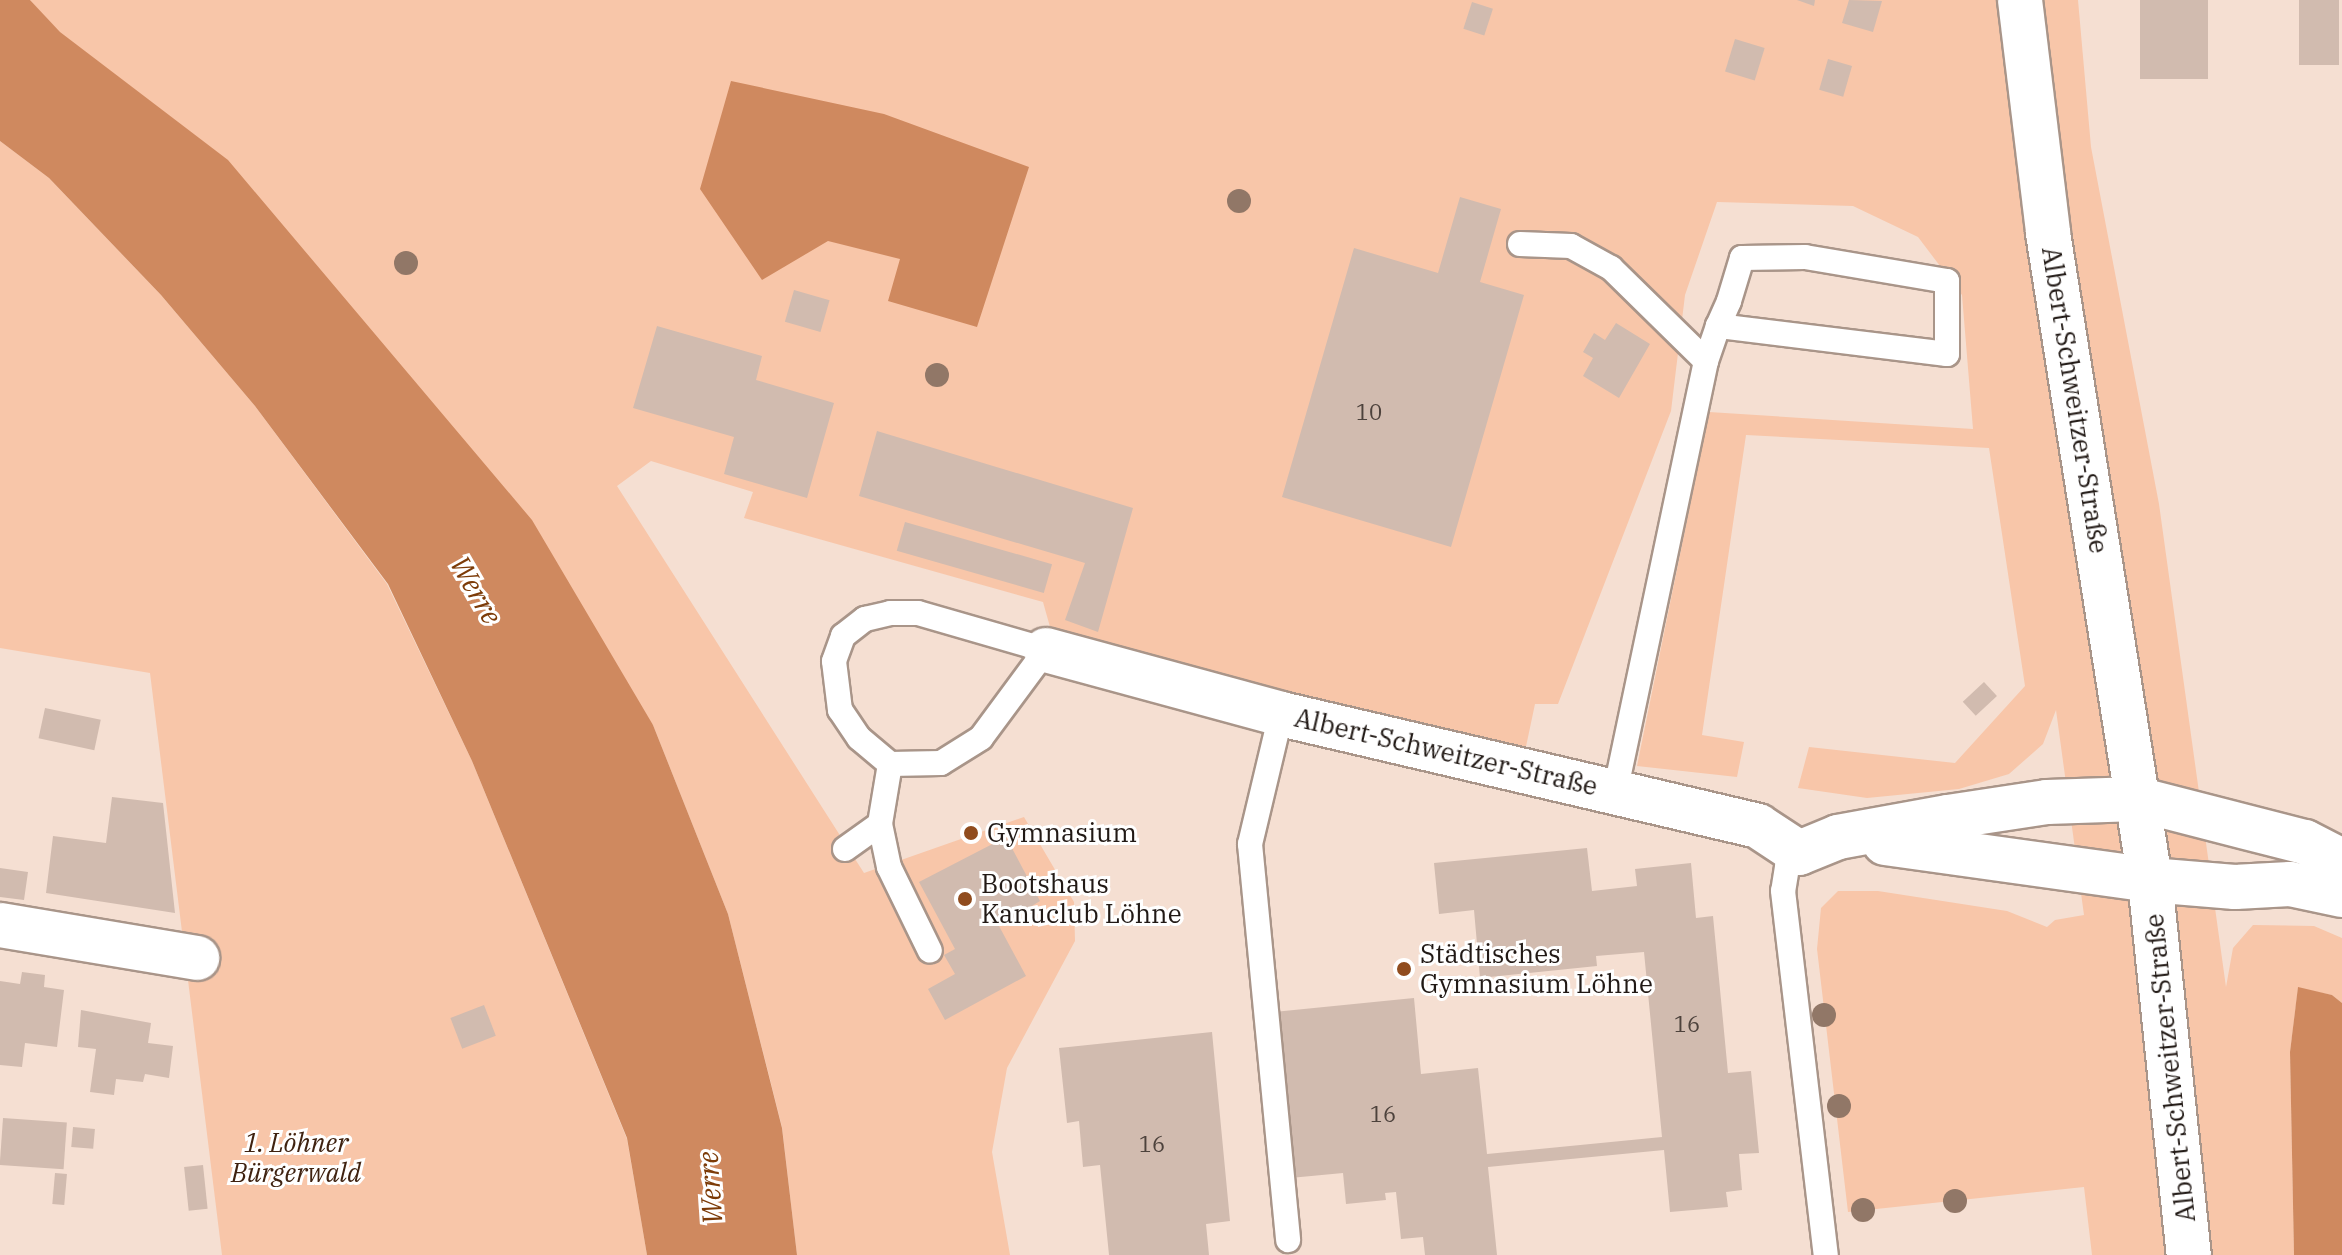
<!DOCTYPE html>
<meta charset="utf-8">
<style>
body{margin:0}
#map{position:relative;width:2342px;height:1255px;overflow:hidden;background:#f5dfd2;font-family:"IBM Plex Serif",serif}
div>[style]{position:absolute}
.green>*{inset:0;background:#f8c6a9}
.water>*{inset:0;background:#cf895f}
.building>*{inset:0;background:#d1bbaf;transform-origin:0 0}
.roads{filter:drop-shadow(2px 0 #a99589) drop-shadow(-2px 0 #a99589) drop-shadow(0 2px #a99589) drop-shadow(0 -2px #a99589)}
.lane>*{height:24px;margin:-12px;padding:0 12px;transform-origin:12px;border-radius:12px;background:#fff}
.street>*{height:44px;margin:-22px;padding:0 22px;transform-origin:22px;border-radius:22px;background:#fff}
.secondary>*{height:44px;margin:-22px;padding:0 22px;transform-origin:22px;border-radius:22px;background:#fff}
.trees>*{width:24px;height:24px;margin:-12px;border-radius:50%;background:#917767}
.dots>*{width:22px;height:22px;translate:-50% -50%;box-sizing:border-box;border:4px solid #fff;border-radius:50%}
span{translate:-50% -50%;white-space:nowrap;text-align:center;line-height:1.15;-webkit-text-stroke:6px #fff;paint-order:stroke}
.number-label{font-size:22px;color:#4d423c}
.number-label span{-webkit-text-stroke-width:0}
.street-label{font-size:26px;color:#211915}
.poi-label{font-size:26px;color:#211915}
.left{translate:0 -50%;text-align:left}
.park-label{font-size:26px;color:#3f2210;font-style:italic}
.water-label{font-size:28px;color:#7c3b08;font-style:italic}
</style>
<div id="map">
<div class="green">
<i style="clip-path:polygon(30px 0,2078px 0,2091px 147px,2159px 504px,2226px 987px,2233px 948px,2253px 925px,2314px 926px,2342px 938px,2342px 1003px,2332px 995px,2298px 988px,2290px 1052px,2294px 1255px,2092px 1255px,2084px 1187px,1848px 1212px,1817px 949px,1821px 908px,1838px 891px,1878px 891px,2007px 911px,2047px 927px,2055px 920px,2084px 915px,2056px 710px,2043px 744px,2009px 774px,1959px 789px,1867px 798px,1798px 788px,1809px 747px,1955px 763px,2025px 686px,1989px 448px,1746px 435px,1702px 735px,1744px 742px,1737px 777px,1637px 766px,1709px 412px,1973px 429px,1962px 295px,1918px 237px,1853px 206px,1717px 202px,1685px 295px,1671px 411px,1558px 704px,1535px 704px,1517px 789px,1052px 634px,1043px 602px,744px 518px,753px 492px,651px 461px,617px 486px,864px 873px,1024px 817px,1074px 902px,1075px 941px,1007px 1068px,992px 1152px,1010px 1255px,797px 1255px,782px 1127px,728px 914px,653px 725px)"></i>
<i style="clip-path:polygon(0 141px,49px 178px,161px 295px,255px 406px,387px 584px,472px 761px,627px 1139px,647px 1255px,222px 1255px,150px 673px,0 648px)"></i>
</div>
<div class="water">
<i style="clip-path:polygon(0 0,30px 0,60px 32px,228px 160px,532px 520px,653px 725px,728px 914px,782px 1128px,797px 1255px,647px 1255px,627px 1138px,472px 761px,388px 584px,255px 406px,161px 295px,49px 178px,0 141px)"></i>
<i style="clip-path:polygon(731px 81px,884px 114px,1029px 167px,977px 327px,888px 301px,900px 259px,828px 241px,762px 280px,700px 189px)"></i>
<i style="clip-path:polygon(2298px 987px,2332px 995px,2342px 1003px,2342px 1255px,2294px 1255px,2290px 1052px)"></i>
</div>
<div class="building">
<i style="clip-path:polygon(1797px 0,1815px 0,1814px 6px)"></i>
<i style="clip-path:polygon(1849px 0,1882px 1px,1873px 32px,1842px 23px)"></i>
<i style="left:2140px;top:0;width:68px;height:79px"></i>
<i style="left:2299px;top:0;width:40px;height:65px"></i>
<i style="left:1472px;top:2px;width:22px;height:28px;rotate:18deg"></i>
<i style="left:1735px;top:39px;width:31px;height:34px;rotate:17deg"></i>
<i style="left:1828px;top:59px;width:25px;height:32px;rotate:16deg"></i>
<i style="clip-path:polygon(1460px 197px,1501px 209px,1480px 282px,1524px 295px,1451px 547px,1282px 497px,1354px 248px,1438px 273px)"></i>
<i style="left:794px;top:290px;width:37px;height:33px;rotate:16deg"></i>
<i style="clip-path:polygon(1616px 323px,1650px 344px,1619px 398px,1583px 376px,1593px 358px,1583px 352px,1594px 333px,1605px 340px)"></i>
<i style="clip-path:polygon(657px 326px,762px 356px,756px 380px,834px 403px,807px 498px,724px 474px,734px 437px,633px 408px)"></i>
<i style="clip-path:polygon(877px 431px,1133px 508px,1098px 632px,1065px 620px,1085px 563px,859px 496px)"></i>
<i style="left:905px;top:522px;width:153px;height:30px;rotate:16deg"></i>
<i style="left:1984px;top:682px;width:19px;height:29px;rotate:47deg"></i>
<i style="left:45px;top:708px;width:57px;height:31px;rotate:12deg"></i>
<i style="clip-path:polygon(112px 797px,163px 803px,175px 913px,46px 893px,53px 836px,106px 843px)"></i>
<i style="clip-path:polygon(1006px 837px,1040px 901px,999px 926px,1026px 976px,945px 1020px,928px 989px,955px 974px,944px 955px,955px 949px,919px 882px)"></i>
<i style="clip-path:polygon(1587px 848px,1592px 891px,1637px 886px,1635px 869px,1691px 863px,1696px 918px,1713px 916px,1728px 1073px,1751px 1071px,1759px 1153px,1739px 1154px,1742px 1190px,1726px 1192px,1728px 1207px,1670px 1212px,1664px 1150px,1488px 1167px,1497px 1255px,1425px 1255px,1423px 1237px,1401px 1239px,1396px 1192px,1385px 1193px,1386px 1200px,1346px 1204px,1343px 1173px,1290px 1178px,1274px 1012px,1414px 998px,1421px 1074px,1478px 1068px,1487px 1154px,1662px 1137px,1644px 952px,1596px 956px,1597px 966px,1480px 978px,1474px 910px,1439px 914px,1434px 863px)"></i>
<i style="clip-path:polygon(0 868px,28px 872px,24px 900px,0 897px)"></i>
<i style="clip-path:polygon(22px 972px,45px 975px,44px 987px,64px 990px,57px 1047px,25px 1043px,22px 1067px,0 1065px,0 981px,20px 984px)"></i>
<i style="left:484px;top:1005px;width:33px;height:36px;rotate:69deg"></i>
<i style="clip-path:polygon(81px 1010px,151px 1023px,148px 1043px,173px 1046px,169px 1078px,145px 1074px,143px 1082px,116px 1079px,114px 1095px,90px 1092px,96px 1049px,78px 1047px)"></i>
<i style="clip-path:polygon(1212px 1032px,1230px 1221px,1206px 1224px,1209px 1255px,1109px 1255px,1100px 1165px,1083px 1167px,1079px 1121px,1067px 1123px,1059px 1048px)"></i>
<i style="left:3px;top:1118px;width:64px;height:47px;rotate:4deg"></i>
<i style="left:73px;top:1127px;width:22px;height:20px;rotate:5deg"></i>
<i style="left:203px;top:1165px;width:44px;height:19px;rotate:84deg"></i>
<i style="left:55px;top:1173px;width:12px;height:31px;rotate:5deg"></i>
</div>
<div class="roads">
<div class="lane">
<i style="left:1520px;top:244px;width:51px;rotate:2.2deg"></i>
<i style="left:1571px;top:246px;width:46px;rotate:28.8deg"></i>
<i style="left:1611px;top:268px;width:133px;rotate:44.4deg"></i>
<i style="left:1706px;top:361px;width:440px;rotate:101.9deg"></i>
<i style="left:1706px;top:361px;width:37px;rotate:-71deg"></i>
<i style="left:1718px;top:326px;width:27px;rotate:-66deg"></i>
<i style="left:1729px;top:301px;width:45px;rotate:-73.2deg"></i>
<i style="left:1742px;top:258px;width:63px;rotate:-0.9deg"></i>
<i style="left:1805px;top:257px;width:144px;rotate:9.6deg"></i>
<i style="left:1947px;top:281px;width:73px;rotate:90deg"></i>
<i style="left:1947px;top:354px;width:231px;rotate:-173deg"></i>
<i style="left:890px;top:613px;width:28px"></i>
<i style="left:918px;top:613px;width:133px;rotate:16.1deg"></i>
<i style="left:1046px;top:650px;width:109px;rotate:126.5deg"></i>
<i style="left:981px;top:738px;width:47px;rotate:148deg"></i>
<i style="left:941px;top:763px;width:51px;rotate:178.9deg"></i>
<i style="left:890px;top:764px;width:40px;rotate:-140deg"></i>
<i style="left:859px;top:738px;width:34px;rotate:-124deg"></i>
<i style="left:840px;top:710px;width:49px;rotate:-97deg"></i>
<i style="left:834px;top:661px;width:27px;rotate:-70deg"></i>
<i style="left:843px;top:636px;width:28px;rotate:-38deg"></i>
<i style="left:865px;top:619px;width:26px;rotate:-13deg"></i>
<i style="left:1281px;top:714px;width:134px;rotate:103.4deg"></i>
<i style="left:1250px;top:844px;width:398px;rotate:84.5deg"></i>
<i style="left:890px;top:764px;width:61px;rotate:99.5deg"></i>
<i style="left:880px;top:824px;width:44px;rotate:78.2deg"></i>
<i style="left:889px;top:867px;width:93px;rotate:64deg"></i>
<i style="left:845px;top:849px;width:43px;rotate:-35.5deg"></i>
<i style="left:1799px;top:853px;width:18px;rotate:131deg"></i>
<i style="left:1787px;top:867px;width:24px;rotate:99deg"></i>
<i style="left:1783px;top:891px;width:367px;rotate:83.3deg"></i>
</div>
<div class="street">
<i style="left:1046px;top:650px;width:244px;rotate:15.2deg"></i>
<i style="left:1281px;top:714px;width:490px;rotate:13.2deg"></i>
<i style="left:1758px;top:826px;width:49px;rotate:33.4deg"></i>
<i style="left:1799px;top:853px;width:42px;rotate:-22.3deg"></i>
<i style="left:1838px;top:837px;width:112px;rotate:-10.3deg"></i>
<i style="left:1948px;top:817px;width:100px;rotate:-8.6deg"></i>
<i style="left:2047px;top:802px;width:90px;rotate:-1.9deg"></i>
<i style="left:2137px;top:799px;width:173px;rotate:14.4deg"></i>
<i style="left:2305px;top:842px;width:42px;rotate:27.2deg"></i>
<i style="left:1885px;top:843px;width:268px;rotate:7.9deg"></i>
<i style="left:2150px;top:880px;width:85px;rotate:4.7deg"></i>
<i style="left:2235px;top:887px;width:55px;rotate:-3.1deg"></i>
<i style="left:2290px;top:884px;width:53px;rotate:11.9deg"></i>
<i style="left:0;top:925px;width:200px;rotate:9.5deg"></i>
</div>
<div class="secondary">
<i style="left:2020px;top:0;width:235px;rotate:83.1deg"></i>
<i style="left:2048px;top:233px;width:655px;rotate:81.04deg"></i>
<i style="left:2150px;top:880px;width:377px;rotate:84.1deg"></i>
</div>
</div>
<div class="trees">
<i style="left:1239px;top:201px"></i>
<i style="left:406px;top:263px"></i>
<i style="left:937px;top:375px"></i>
<i style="left:1824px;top:1015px"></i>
<i style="left:1839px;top:1106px"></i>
<i style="left:1955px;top:1201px"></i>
<i style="left:1863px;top:1210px"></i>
</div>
<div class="dots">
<i style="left:971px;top:833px;background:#904c1e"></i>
<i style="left:965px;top:899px;background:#904c1e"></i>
<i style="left:1404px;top:969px;background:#904c1e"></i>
</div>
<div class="number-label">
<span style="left:1369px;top:412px">10</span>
<span style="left:1687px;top:1024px">16</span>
<span style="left:1383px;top:1114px">16</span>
<span style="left:1152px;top:1144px">16</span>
</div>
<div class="street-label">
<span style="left:2075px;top:400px;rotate:81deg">Albert-Schweitzer-Straße</span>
<span style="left:1446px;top:752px;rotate:13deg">Albert-Schweitzer-Straße</span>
<span style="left:2170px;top:1068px;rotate:-96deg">Albert-Schweitzer-Straße</span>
</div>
<div class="poi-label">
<span class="left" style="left:987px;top:833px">Gymnasium</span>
<span class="left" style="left:981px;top:899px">Bootshaus<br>Kanuclub Löhne</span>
<span class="left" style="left:1420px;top:969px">Städtisches<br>Gymnasium Löhne</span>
</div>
<div class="park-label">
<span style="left:296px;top:1158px">1. Löhner<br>Bürgerwald</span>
</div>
<div class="water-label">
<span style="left:476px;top:590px;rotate:60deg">Werre</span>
<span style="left:710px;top:1188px;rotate:-94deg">Werre</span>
</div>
</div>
